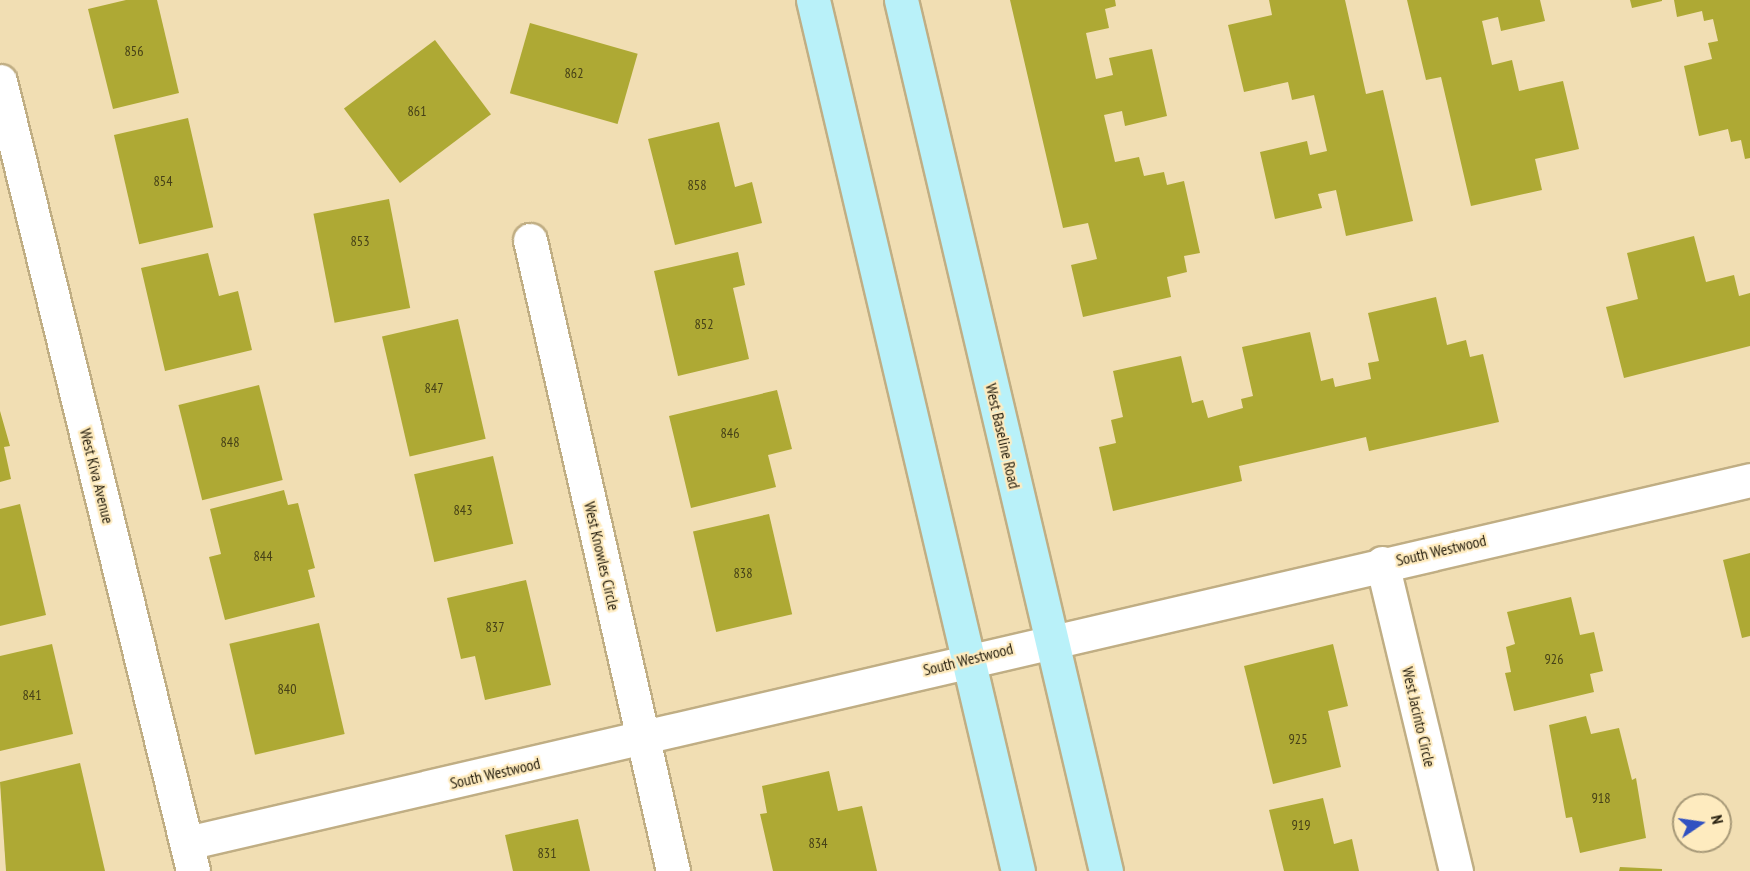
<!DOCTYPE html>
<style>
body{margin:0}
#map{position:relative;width:1750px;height:871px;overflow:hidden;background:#f1deb3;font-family:"PT Sans Narrow",sans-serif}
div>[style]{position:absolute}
.building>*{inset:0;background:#aea934;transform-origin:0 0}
.roads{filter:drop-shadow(2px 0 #c0ae84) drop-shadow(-2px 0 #c0ae84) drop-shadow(0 2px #c0ae84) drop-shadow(0 -2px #c0ae84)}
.street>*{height:33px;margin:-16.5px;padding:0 16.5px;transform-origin:16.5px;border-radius:16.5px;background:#fff}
.primary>*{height:33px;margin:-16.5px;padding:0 16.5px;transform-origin:16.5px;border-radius:16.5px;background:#b9f1f9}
span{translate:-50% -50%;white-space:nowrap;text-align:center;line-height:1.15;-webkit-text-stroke:4.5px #feebbf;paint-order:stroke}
.number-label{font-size:14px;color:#464017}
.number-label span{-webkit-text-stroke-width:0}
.street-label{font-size:16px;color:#241d0d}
.north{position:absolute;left:1672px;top:793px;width:60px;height:60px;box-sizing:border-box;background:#feebbf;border:2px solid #a79978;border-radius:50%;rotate:77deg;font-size:16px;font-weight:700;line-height:24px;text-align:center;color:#241d0d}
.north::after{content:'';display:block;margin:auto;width:21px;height:27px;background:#3151c1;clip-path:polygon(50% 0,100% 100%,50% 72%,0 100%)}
</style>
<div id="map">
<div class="building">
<i style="clip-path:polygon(126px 0,157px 0,179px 93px,113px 109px,88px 9px)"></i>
<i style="clip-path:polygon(1010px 0,1115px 0,1116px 6px,1105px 9px,1109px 28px,1086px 33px,1096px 79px,1113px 75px,1109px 58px,1152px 49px,1167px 116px,1125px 126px,1122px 111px,1104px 115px,1115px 162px,1139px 157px,1144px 176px,1164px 172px,1167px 185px,1184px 181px,1200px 253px,1184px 256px,1187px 272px,1167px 277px,1171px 297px,1083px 317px,1071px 265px,1097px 259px,1088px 223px,1063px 228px)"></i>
<i style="clip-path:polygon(1269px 0,1345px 0,1366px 94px,1383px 90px,1413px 221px,1346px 236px,1336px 190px,1318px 194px,1322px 208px,1275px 219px,1260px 152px,1307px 141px,1310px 155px,1327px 151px,1314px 95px,1292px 100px,1288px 82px,1244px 92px,1228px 25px,1272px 15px)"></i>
<i style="clip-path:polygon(1407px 0,1540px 0,1545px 21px,1501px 31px,1498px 17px,1482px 21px,1492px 65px,1512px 60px,1519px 91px,1563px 81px,1579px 149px,1535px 159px,1542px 190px,1471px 206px,1441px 77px,1426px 80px)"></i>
<i style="clip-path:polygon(1630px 0,1662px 0,1662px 1px,1632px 8px)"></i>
<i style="clip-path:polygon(1674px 0,1750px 0,1750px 158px,1745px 159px,1741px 140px,1731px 142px,1728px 129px,1699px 136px,1684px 66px,1712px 59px,1708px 43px,1718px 41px,1713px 19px,1704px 21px,1702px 11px,1677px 17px)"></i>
<i style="left:530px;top:23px;width:112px;height:73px;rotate:16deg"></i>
<i style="left:435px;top:40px;width:93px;height:114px;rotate:53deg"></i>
<i style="left:188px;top:118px;width:112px;height:76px;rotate:77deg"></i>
<i style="clip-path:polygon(719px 122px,735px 187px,752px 182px,762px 223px,675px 245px,648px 139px)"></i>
<i style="left:389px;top:199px;width:111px;height:77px;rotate:79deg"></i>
<i style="clip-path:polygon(1694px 236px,1706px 282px,1734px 275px,1739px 296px,1750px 293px,1750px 346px,1624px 378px,1606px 307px,1638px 299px,1627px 253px)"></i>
<i style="clip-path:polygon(738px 252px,745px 285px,733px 288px,749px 359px,678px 376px,654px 271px)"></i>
<i style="clip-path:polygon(208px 253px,219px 296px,238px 291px,252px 350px,165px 371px,141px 268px)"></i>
<i style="clip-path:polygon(1436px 297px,1447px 345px,1466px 340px,1470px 357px,1483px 354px,1499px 422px,1369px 451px,1366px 437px,1239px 466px,1242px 481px,1113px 511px,1099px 447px,1116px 443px,1111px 420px,1123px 417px,1113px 371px,1181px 356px,1192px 403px,1203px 400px,1208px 418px,1243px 408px,1241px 399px,1253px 396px,1242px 347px,1310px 332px,1321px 381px,1333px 378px,1335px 387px,1371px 379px,1368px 363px,1379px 361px,1368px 313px)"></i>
<i style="left:458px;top:319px;width:123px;height:78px;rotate:77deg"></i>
<i style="left:259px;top:385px;width:98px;height:83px;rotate:76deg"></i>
<i style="clip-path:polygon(777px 390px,792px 449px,768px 455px,776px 487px,691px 508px,669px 416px)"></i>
<i style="clip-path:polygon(0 411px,10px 446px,4px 447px,11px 479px,0 482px)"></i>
<i style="left:493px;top:456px;width:90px;height:81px;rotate:77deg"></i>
<i style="clip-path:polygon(284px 490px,288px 505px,298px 503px,315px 568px,308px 570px,315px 597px,225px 620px,209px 557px,221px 554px,210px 509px)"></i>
<i style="clip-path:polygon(20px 504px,46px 615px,0 626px,0 509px)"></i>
<i style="left:769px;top:514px;width:103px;height:78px;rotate:77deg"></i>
<i style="clip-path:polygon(1750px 553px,1750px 636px,1742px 638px,1723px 560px)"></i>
<i style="clip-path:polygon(526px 580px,551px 685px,485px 700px,475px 656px,461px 659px,447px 598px)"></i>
<i style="clip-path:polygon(1571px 597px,1580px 635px,1594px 632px,1603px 671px,1590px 674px,1594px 692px,1514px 711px,1505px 673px,1511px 672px,1506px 647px,1515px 644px,1507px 612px)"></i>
<i style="left:319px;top:623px;width:114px;height:92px;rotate:77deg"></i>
<i style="clip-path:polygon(52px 644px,73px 734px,0 751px,0 656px)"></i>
<i style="clip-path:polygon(1333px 644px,1348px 706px,1328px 711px,1341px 767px,1273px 784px,1244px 666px)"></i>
<i style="clip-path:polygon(1586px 716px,1591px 734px,1619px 728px,1632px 780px,1636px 778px,1646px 838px,1580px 853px,1572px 817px,1566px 818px,1549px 725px)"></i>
<i style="clip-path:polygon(80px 763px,105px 871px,6px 871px,0 782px)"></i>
<i style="clip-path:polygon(829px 771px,838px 811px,862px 806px,877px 871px,773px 871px,760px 814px,767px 813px,762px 786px)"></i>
<i style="clip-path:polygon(1323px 798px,1334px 844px,1352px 839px,1359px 871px,1284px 871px,1269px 810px)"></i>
<i style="clip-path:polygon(578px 819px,590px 871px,513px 871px,505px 835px)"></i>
<i style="clip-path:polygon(1620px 867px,1662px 869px,1662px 871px,1619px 871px)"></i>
</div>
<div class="roads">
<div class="street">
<i style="left:0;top:81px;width:813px;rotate:76.27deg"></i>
<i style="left:530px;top:240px;width:647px;rotate:77.23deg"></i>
<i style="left:1382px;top:563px;width:317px;rotate:76.5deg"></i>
<i style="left:187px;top:843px;width:1605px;rotate:-13.07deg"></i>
</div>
<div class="primary">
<i style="left:813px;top:0;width:895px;rotate:76.76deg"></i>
<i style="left:901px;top:0;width:895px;rotate:76.76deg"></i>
</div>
</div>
<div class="number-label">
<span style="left:134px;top:51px">856</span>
<span style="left:574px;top:73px">862</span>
<span style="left:417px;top:111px">861</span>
<span style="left:163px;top:181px">854</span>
<span style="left:697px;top:185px">858</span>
<span style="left:360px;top:241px">853</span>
<span style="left:704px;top:324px">852</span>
<span style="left:434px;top:388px">847</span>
<span style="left:730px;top:433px">846</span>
<span style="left:230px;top:442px">848</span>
<span style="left:463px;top:510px">843</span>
<span style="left:263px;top:556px">844</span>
<span style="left:743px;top:573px">838</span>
<span style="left:495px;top:627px">837</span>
<span style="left:1554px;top:659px">926</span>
<span style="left:287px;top:689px">840</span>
<span style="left:32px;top:695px">841</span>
<span style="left:1298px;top:739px">925</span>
<span style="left:1601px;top:798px">918</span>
<span style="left:1301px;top:825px">919</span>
<span style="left:818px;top:843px">834</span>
<span style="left:547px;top:853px">831</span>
</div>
<div class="street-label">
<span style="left:1003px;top:436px;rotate:77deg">West Baseline Road</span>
<span style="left:97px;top:476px;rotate:76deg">West Kiva Avenue</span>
<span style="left:1441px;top:550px;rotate:-13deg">South Westwood</span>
<span style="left:602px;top:556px;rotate:77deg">West Knowles Circle</span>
<span style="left:968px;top:659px;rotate:-14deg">South Westwood</span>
<span style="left:1419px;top:717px;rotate:77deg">West Jacinto Circle</span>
<span style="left:495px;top:773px;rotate:-13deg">South Westwood</span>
</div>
<div class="north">N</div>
</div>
